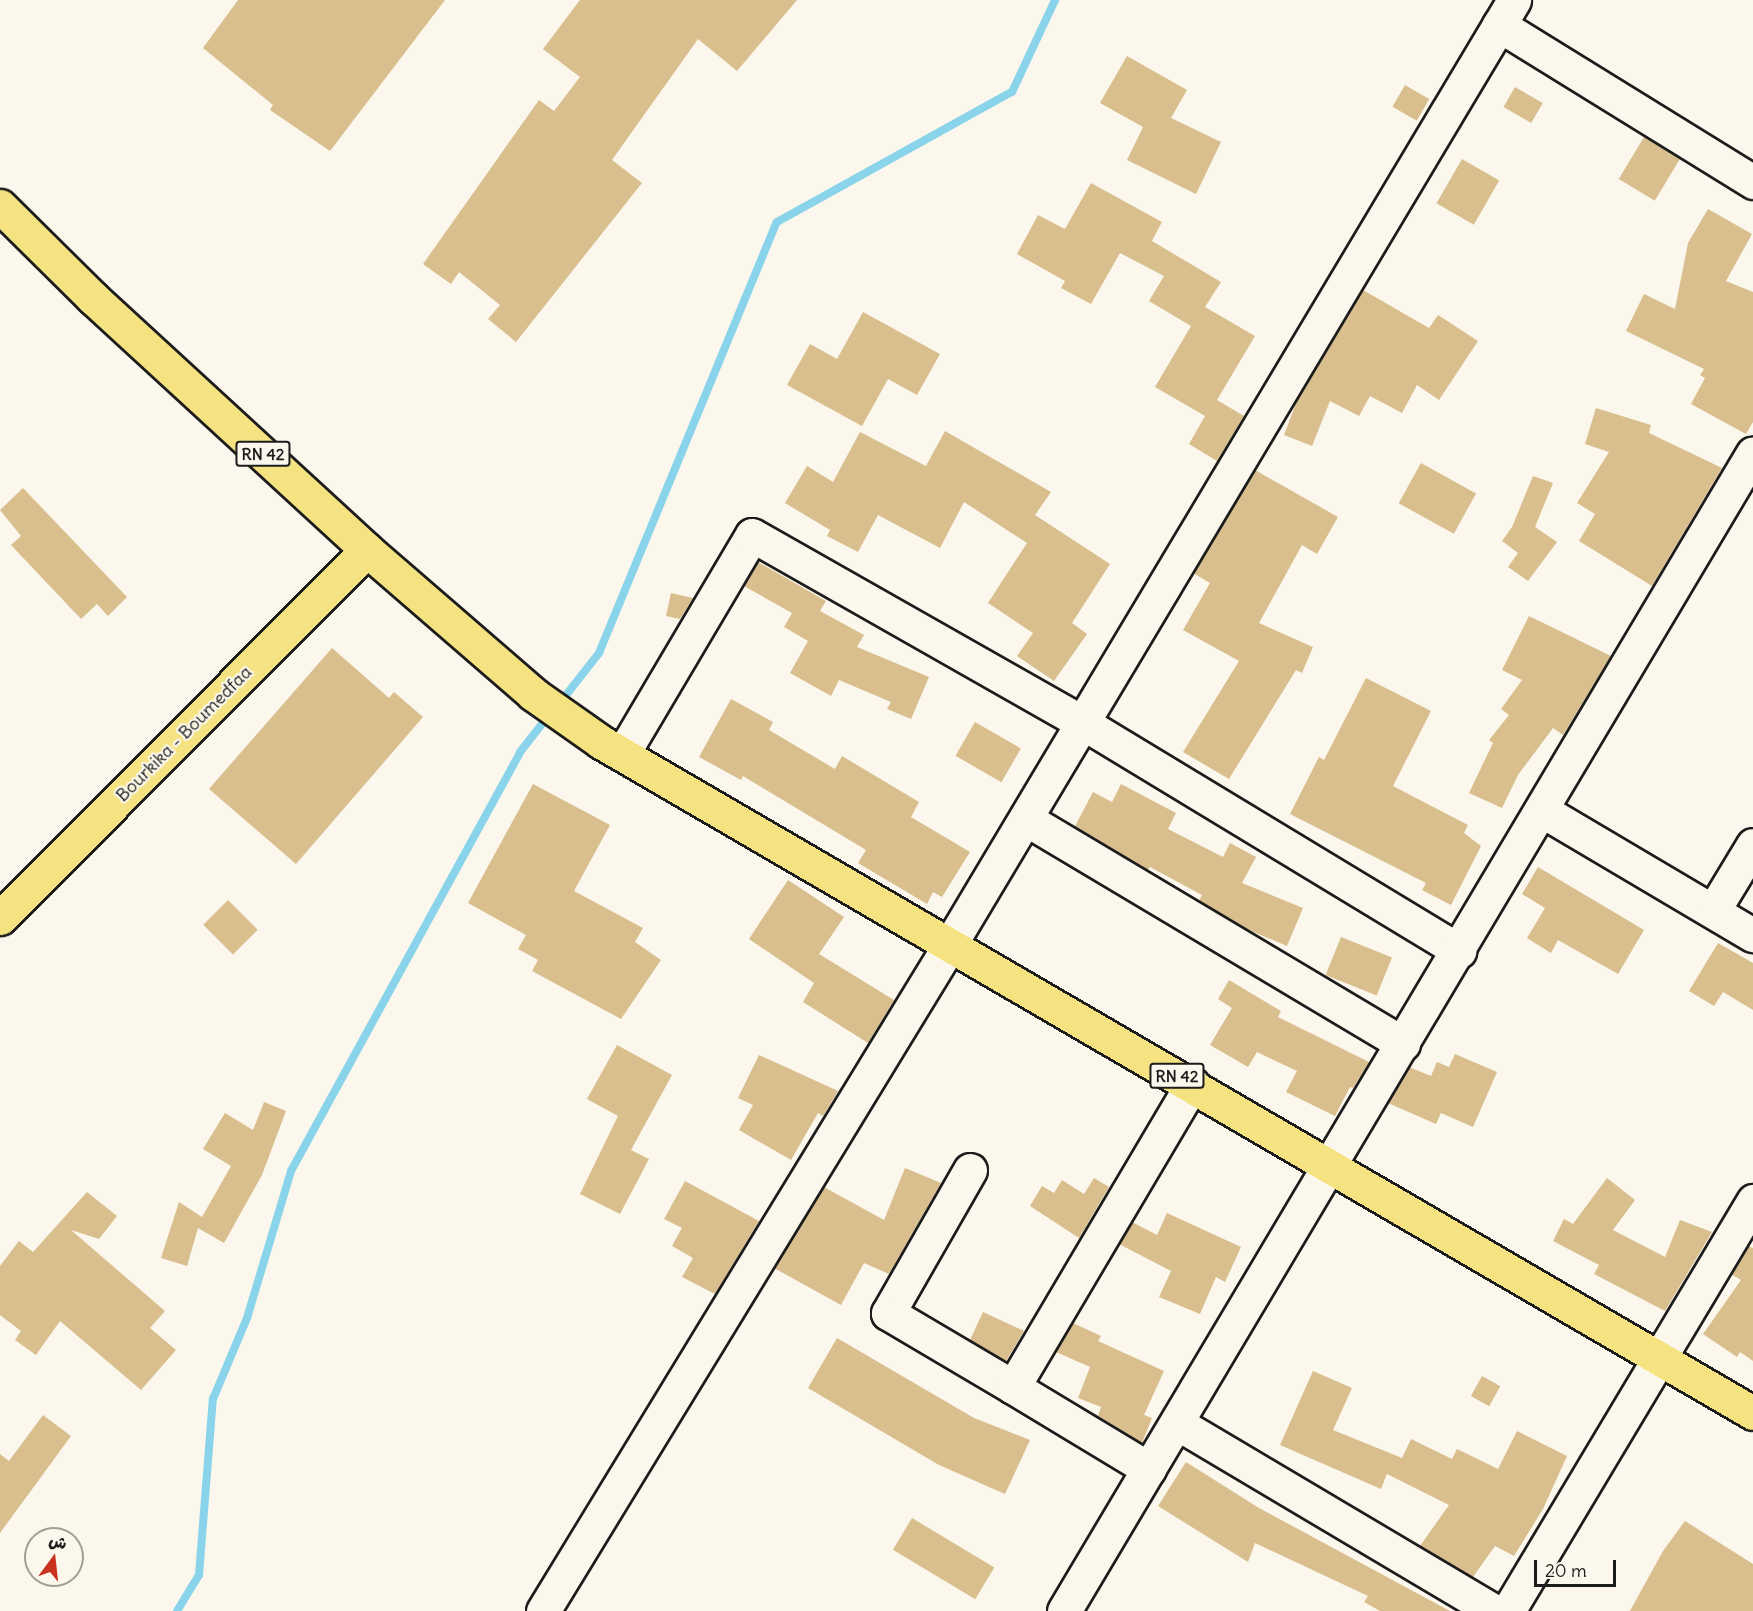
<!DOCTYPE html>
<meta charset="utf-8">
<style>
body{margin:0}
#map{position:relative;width:1753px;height:1611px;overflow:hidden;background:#fbf7ec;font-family:Delius,"Playpen Sans Arabic",sans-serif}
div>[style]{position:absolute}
.stream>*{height:8px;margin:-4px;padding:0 4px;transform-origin:4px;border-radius:4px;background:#8ad4eb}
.building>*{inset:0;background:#d9be8e;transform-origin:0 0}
.roads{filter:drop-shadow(2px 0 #1c1c1c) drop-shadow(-2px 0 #1c1c1c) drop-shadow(0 2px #1c1c1c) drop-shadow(0 -2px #1c1c1c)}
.minor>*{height:33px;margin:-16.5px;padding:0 16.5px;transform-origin:16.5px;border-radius:16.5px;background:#fbf7ec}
.major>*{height:33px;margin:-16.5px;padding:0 16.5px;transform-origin:16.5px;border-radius:16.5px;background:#f5e382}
span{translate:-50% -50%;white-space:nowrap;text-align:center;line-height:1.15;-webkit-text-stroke:4.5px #fbf7ec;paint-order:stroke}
.shield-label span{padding:2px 4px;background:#fbf7ec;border:2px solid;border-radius:4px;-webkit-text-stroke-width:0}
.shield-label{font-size:16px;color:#1c1c1c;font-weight:700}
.street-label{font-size:18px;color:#1c1c1c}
.north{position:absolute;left:24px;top:1527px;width:60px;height:60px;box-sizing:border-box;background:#fbf7ec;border:2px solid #a29f99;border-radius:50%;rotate:15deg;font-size:16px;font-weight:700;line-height:24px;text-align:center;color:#1c1c1c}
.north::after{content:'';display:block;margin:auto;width:21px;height:27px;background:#c8321e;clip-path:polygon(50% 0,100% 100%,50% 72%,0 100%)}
.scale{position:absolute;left:1534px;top:1560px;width:82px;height:27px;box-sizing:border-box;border:3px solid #1c1c1c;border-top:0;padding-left:8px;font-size:18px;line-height:21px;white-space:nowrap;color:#1c1c1c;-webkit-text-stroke:4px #fbf7ec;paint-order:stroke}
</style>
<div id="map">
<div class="stream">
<i style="left:559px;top:704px;width:65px;rotate:-51.9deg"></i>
<i style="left:599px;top:653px;width:466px;rotate:-67.6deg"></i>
<i style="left:777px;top:222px;width:269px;rotate:-29deg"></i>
<i style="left:1012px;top:92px;width:102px;rotate:-64.9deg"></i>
<i style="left:177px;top:1611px;width:42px;rotate:-58.6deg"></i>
<i style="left:199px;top:1575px;width:177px;rotate:-85.5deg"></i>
<i style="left:213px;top:1399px;width:88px;rotate:-67.2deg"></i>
<i style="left:247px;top:1318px;width:153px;rotate:-73.3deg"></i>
<i style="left:291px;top:1171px;width:477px;rotate:-61.3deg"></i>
<i style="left:520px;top:752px;width:48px;rotate:-51.7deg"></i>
</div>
<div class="building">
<i style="clip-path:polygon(238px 0,445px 0,330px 151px,270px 110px,273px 105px,203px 48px)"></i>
<i style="clip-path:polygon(580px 0,797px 0,737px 71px,698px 39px,612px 160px,642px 183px,516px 342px,488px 319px,500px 305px,459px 272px,451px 284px,423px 264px,539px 100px,554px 111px,580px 77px,543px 49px)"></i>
<i style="clip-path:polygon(1127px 56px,1187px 90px,1171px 118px,1221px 142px,1196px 194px,1127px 160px,1143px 127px,1100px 103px)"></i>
<i style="left:1405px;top:85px;width:28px;height:25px;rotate:30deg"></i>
<i style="left:1515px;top:87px;width:32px;height:23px;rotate:30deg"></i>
<i style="left:1644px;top:137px;width:42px;height:49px;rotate:31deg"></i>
<i style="left:1462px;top:159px;width:43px;height:51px;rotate:30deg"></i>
<i style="clip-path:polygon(1091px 183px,1162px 222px,1152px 241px,1221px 282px,1205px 307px,1255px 336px,1217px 400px,1244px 416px,1217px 461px,1189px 444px,1205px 416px,1155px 387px,1191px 326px,1149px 301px,1164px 276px,1120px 253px,1091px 304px,1061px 288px,1065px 281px,1017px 254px,1038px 215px,1065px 229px)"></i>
<i style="clip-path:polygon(1708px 209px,1752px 234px,1726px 281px,1753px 292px,1753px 422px,1746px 434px,1691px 404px,1705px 378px,1700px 375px,1704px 369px,1626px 331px,1644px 294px,1675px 309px,1688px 243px)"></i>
<i style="clip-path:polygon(1363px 290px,1429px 328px,1438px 315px,1478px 341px,1439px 400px,1417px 385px,1402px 413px,1370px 396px,1359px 416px,1330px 401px,1312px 446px,1284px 435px,1298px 398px)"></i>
<i style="clip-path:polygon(863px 312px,940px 354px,917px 395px,888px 379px,862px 426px,787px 385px,810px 344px,837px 359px)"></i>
<i style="clip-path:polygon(1596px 408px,1651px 425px,1649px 433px,1722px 468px,1652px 586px,1579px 541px,1595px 514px,1577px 503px,1609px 452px,1585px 444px)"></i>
<i style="clip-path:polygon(945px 431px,1051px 492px,1035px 515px,1110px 564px,1072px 623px,1087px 634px,1054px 681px,1017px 656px,1033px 633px,988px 603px,1027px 543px,964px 502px,940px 548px,878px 515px,858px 552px,827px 536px,830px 530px,785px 503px,807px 466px,833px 482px,860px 432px,926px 466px)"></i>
<i style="left:1421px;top:463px;width:63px;height:46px;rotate:29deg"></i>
<i style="clip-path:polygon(1255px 470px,1338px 517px,1317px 554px,1302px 545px,1259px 623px,1313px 647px,1302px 673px,1296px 670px,1229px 779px,1183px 752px,1239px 661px,1183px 630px,1210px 583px,1193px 573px)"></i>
<i style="clip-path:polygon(1533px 476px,1553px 483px,1535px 527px,1557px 542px,1528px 581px,1508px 567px,1518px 553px,1502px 541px,1512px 527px)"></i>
<i style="clip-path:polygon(23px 488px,127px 597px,108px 616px,97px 604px,81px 619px,11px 545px,21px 536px,0 510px)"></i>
<i style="clip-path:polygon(758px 562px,826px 601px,820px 611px,864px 635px,857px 647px,929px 677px,911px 719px,887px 709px,891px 702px,839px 680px,831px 696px,790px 673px,808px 641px,784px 627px,792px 613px,744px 586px)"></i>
<i style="clip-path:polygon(671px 593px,693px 598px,680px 619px,666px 616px)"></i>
<i style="clip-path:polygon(1529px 616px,1611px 656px,1563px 735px,1553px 728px,1518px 775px,1502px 808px,1469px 793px,1493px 743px,1489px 740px,1509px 715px,1501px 709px,1522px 680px,1502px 670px)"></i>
<i style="clip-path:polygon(332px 648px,389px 698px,394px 692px,423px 717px,296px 864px,209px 789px)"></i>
<i style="clip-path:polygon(1366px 678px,1431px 711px,1393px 786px,1468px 825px,1464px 833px,1481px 846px,1451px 905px,1422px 890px,1426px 883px,1290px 814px,1319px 757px,1324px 760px)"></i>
<i style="clip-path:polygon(731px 699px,773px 722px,769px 730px,835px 769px,842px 756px,919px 802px,911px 817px,970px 852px,942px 897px,933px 892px,927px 904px,858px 863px,866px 850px,743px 776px,741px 780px,699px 757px)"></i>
<i style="left:975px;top:722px;width:53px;height:39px;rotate:30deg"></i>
<i style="clip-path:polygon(533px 784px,610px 825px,574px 891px,643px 928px,635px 942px,661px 960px,621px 1019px,532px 971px,538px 960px,518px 949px,526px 935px,468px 903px)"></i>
<i style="clip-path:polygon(1121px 784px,1176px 813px,1168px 829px,1223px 857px,1230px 843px,1256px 857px,1242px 883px,1303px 908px,1287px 946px,1249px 930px,1199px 901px,1202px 895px,1150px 867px,1148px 870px,1075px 826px,1093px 792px,1112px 802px)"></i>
<i style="clip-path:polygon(1538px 867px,1644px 930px,1618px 974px,1558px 940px,1551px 953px,1527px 938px,1545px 908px,1522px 894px)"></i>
<i style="clip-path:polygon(788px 880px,844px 917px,819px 954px,894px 1000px,868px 1043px,803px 1002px,814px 983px,749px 939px)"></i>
<i style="left:228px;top:900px;width:42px;height:35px;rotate:45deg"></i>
<i style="left:1341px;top:937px;width:55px;height:41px;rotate:22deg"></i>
<i style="clip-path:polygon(1718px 943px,1753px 963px,1753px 1010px,1723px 992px,1714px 1006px,1689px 991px)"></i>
<i style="clip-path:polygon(1229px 980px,1281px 1011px,1278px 1017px,1369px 1062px,1353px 1088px,1350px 1087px,1335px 1116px,1286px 1092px,1297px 1071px,1257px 1052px,1248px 1067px,1210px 1045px,1232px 1008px,1218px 999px)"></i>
<i style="clip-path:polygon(617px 1045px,672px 1075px,631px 1150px,649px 1159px,620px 1214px,580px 1194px,618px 1116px,587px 1099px)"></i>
<i style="clip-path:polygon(1455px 1054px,1497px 1072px,1473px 1127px,1441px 1113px,1436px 1124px,1388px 1103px,1409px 1067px,1431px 1076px,1437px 1062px,1449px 1067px)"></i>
<i style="clip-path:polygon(759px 1055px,838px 1091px,823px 1116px,818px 1113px,791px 1160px,739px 1130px,753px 1105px,738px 1098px)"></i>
<i style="clip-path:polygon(264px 1102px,286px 1111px,262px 1175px,224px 1243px,198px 1228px,187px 1266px,161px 1258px,179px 1202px,202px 1217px,231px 1166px,203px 1149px,225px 1113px,253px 1130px)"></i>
<i style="clip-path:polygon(905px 1168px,941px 1183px,889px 1274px,864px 1263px,841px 1305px,774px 1268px,824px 1187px,884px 1220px)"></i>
<i style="clip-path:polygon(1094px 1178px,1109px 1187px,1079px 1238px,1030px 1206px,1042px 1186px,1054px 1193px,1062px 1180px,1084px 1194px)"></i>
<i style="clip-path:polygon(1607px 1178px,1635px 1200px,1613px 1230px,1665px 1257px,1680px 1220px,1712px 1232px,1665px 1311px,1594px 1274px,1599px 1265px,1553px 1241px,1564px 1219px,1573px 1224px)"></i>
<i style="clip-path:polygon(685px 1181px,759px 1221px,715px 1294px,682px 1277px,693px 1258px,672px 1246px,682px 1228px,664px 1219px)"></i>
<i style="clip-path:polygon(87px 1192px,117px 1216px,99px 1239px,71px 1230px,165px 1311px,150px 1328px,176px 1350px,141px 1390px,60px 1321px,36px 1355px,15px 1340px,21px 1331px,0 1315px,0 1266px,19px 1241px,33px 1252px)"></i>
<i style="clip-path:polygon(1167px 1213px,1241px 1247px,1225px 1282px,1216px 1277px,1200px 1314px,1159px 1297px,1171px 1271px,1119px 1244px,1132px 1222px,1157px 1235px)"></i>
<i style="clip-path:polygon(1748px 1246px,1753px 1248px,1753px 1361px,1740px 1352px,1737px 1357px,1703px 1334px,1741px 1280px,1731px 1274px)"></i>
<i style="clip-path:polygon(983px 1312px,1024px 1331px,1006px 1361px,970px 1340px)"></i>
<i style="clip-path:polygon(1073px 1323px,1101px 1336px,1098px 1341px,1164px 1371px,1144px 1415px,1152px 1418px,1142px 1443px,1098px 1416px,1101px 1407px,1078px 1398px,1090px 1367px,1056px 1352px)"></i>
<i style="clip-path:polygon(837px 1338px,974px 1418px,1030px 1440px,1005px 1494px,939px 1465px,808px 1388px)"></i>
<i style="clip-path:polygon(1313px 1371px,1352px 1388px,1333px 1430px,1402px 1458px,1411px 1439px,1452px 1459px,1457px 1449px,1498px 1469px,1517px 1431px,1567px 1456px,1543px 1509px,1514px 1556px,1495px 1546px,1473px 1577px,1420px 1546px,1449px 1505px,1387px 1474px,1381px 1489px,1280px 1445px)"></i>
<i style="left:1482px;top:1376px;width:21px;height:23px;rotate:29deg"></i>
<i style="clip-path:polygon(43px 1415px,71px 1436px,0 1533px,0 1454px,9px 1461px)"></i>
<i style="clip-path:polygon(1186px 1462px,1259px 1508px,1450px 1611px,1380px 1611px,1364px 1602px,1368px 1596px,1255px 1543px,1248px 1562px,1158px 1506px)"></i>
<i style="left:912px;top:1518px;width:96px;height:37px;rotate:31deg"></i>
<i style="clip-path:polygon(1685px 1521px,1753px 1564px,1753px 1611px,1630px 1611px,1663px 1551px)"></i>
</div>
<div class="roads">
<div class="minor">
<i style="left:1499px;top:25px;width:299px;rotate:31.7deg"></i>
<i style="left:623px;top:753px;width:253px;rotate:-59.4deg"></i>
<i style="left:752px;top:535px;width:381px;rotate:29.6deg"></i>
<i style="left:1083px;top:723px;width:440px;rotate:31.2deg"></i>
<i style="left:1543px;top:811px;width:244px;rotate:30.6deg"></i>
<i style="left:1026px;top:819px;width:439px;rotate:30.8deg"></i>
<i style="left:1713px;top:911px;width:77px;rotate:-58.8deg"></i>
<i style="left:970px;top:1170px;width:165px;rotate:119.8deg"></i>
<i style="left:888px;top:1313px;width:145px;rotate:30.6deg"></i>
<i style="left:1177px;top:1423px;width:368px;rotate:30.7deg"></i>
<i style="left:1149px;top:1469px;width:159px;rotate:-148.9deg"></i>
<i style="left:1013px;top:1387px;width:352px;rotate:-59.4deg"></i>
<i style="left:543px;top:1611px;width:779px;rotate:-58.59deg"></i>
<i style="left:949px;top:946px;width:1102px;rotate:-59.15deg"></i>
<i style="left:1064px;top:1611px;width:1347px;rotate:-59.25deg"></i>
<i style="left:1508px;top:1611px;width:478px;rotate:-59.1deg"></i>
</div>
<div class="major">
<i style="left:0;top:206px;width:131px;rotate:44.7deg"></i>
<i style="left:93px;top:298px;width:372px;rotate:42.6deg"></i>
<i style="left:367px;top:550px;width:220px;rotate:40.9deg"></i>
<i style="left:533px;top:694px;width:83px;rotate:35.2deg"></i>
<i style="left:601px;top:742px;width:1333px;rotate:30.22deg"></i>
<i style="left:0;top:918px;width:520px;rotate:-45.08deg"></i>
</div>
</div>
<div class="shield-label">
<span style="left:263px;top:454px">RN 42</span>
<span style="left:1177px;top:1076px">RN 42</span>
</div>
<div class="street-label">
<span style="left:184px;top:734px;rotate:-45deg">Bourkika - Boumedfaa</span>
</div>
<div class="north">ش</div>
<div class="scale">20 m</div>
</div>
